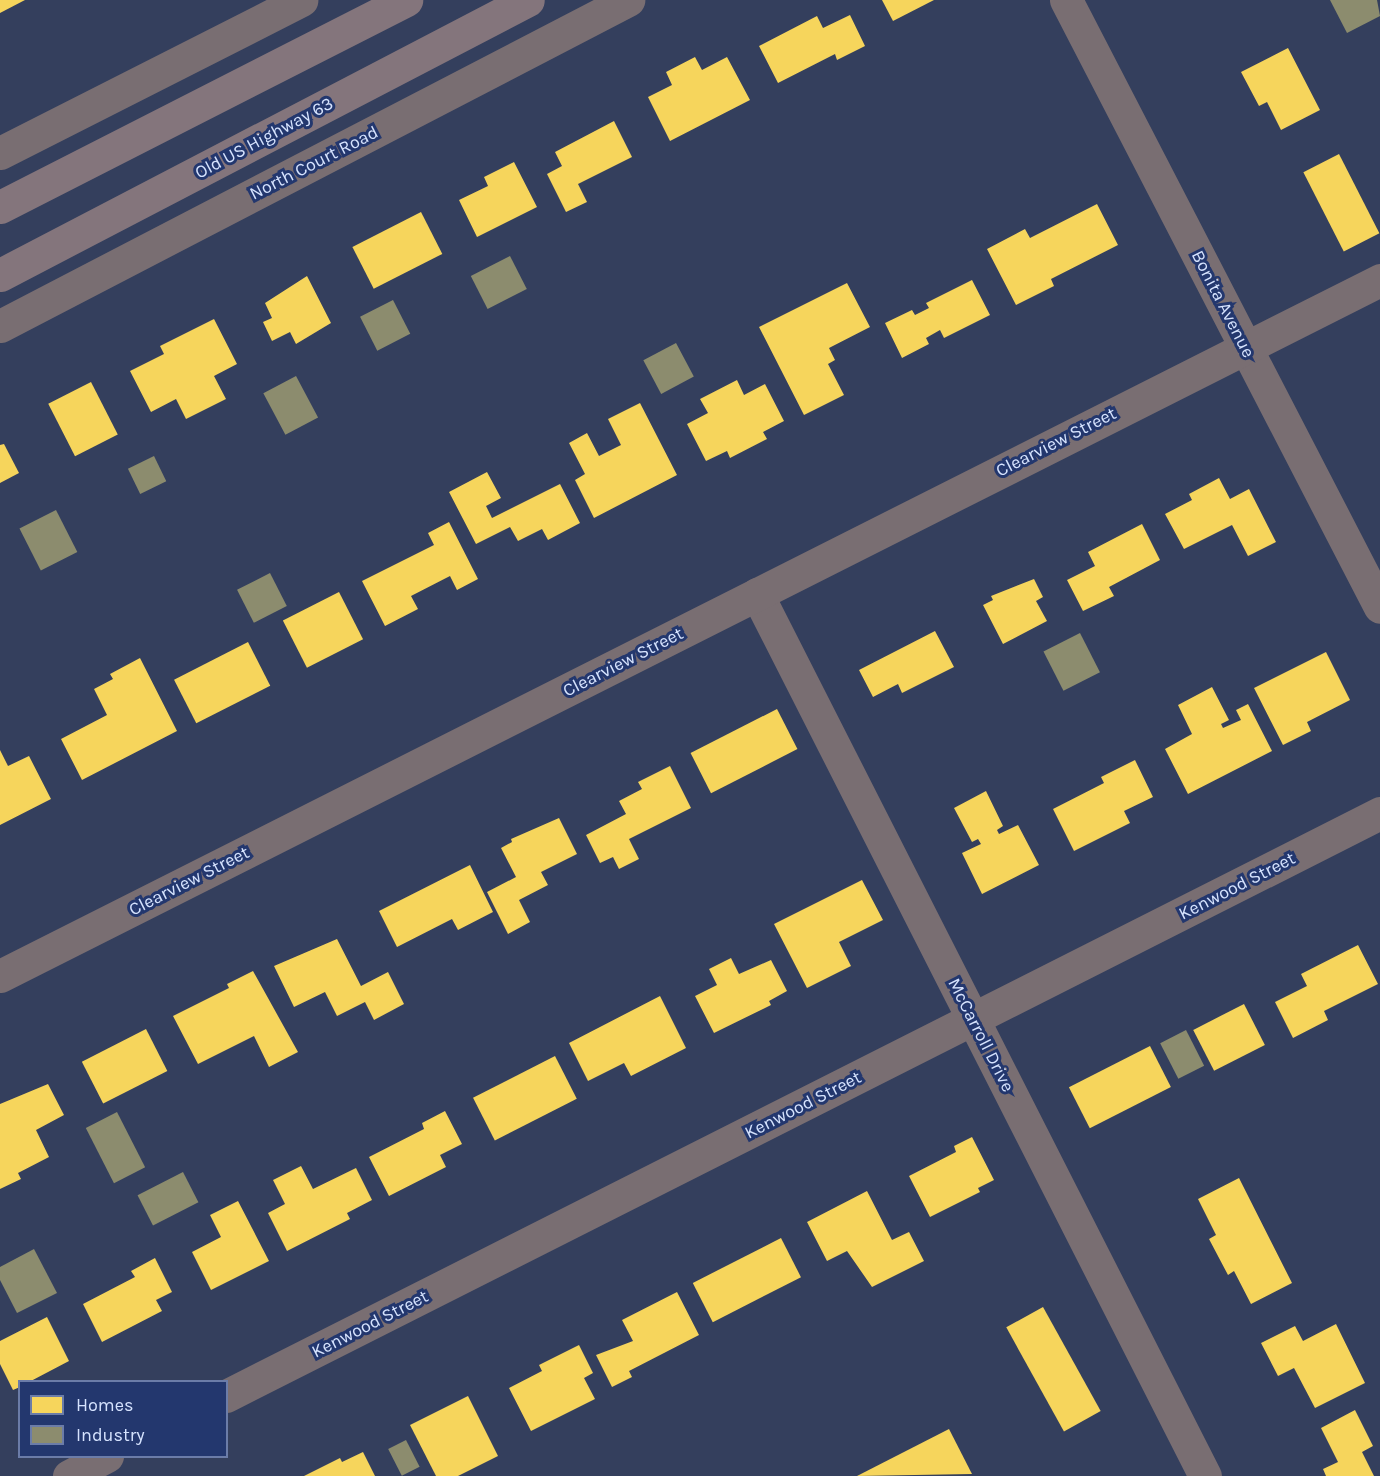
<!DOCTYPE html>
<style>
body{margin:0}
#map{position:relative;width:1380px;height:1476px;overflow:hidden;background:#343f5d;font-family:Karla,sans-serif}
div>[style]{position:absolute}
.homes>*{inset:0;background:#f6d55c;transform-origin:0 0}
.industry>*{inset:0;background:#8c8c6e;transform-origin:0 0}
.street>*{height:33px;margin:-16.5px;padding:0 16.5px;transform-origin:16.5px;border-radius:16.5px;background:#796e72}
.highway>*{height:33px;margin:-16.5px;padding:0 16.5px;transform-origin:16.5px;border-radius:16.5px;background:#84757c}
span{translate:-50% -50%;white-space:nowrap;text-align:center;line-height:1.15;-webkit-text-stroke:6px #23376e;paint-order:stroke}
.street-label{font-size:18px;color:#d6e3fe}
.legend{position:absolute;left:18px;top:1380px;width:210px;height:78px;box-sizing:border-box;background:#23376e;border:2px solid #6b7ca8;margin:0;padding:8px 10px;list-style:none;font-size:18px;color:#d6e3fe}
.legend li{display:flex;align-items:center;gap:12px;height:30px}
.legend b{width:30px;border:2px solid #6b7ca8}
</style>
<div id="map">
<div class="homes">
<i style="clip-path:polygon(0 0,25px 0,0 13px)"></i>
<i style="clip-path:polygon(882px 0,934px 0,893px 21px)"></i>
<i style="clip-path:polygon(850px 15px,865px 46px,837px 60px,835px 54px,778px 83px,759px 46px,817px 16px,823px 28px)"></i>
<i style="clip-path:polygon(1288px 48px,1320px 110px,1281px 130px,1267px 102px,1259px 106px,1241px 72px)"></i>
<i style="clip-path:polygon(695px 57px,702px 70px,727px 57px,750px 100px,670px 141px,648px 97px,672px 85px,666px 72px)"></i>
<i style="clip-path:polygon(614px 121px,632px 157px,578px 184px,587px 202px,566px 212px,547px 174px,562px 166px,555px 152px)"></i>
<i style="left:1339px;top:154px;width:89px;height:40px;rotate:63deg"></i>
<i style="clip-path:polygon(514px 162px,537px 207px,477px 237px,459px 200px,488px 186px,484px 177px)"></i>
<i style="clip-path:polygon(1097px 204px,1118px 245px,1051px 279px,1054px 286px,1016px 305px,987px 249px,1025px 229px,1030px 238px)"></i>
<i style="left:421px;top:212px;width:47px;height:77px;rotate:63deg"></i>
<i style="clip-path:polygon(307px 276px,331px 323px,296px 344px,290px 332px,272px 341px,263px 322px,272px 318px,265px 303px)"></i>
<i style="clip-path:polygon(972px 280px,990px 315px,944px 338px,940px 330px,926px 338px,929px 344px,902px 358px,885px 323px,912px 310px,915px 315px,929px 308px,926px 303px)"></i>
<i style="clip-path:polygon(847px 283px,870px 327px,829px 348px,835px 360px,828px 364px,844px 395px,804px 415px,759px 327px)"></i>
<i style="clip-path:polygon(214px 319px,237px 364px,214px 376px,226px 399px,186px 419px,176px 399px,151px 412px,130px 371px,164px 354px,160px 346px)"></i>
<i style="clip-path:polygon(737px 380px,744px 395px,765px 384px,784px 421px,763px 432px,767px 439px,730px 458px,727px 451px,706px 461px,687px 424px,708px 413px,700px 399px)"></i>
<i style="left:91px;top:382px;width:59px;height:48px;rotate:63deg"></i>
<i style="clip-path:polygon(640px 403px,677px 475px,594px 518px,575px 480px,585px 474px,569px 443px,587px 433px,599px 456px,621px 445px,608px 419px)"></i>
<i style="clip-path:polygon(4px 444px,19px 473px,0 483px,0 445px)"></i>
<i style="clip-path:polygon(487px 472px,501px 498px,486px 506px,492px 518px,560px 484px,580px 523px,548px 540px,542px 529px,518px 541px,510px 527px,476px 544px,449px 492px)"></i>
<i style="clip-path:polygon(1219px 478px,1230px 499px,1249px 489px,1276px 542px,1248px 556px,1232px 525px,1184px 549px,1165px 514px,1192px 500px,1189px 494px)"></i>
<i style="clip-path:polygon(449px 522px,478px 579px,457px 590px,450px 576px,411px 596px,418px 609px,385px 626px,362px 581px,434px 545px,428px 533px)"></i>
<i style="clip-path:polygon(1142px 524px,1160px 560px,1109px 587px,1114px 596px,1083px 611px,1067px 580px,1095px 566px,1088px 552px)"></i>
<i style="clip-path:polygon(1034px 579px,1043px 597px,1036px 601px,1047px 621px,1003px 644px,983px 605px,993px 600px,991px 596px)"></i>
<i style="left:339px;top:592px;width:53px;height:63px;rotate:63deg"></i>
<i style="clip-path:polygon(935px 631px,954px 667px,902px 693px,898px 684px,873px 697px,859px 670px)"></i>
<i style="left:248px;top:642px;width:49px;height:83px;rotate:63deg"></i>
<i style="clip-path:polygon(1326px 652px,1350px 700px,1307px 722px,1311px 731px,1283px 745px,1254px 688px)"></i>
<i style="clip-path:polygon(140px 658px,177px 731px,82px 780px,61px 739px,107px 715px,94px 689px,113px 679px,110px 674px)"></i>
<i style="clip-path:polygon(1212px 687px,1229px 720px,1221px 724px,1223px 728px,1241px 720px,1236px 710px,1248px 704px,1272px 751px,1188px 794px,1165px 749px,1192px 734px,1178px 705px)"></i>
<i style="left:777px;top:709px;width:45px;height:97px;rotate:63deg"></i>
<i style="clip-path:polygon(0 750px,8px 766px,29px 756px,51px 799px,0 825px)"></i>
<i style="clip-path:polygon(1135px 760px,1153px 797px,1124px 811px,1130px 823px,1074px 851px,1053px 809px,1104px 783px,1101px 777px)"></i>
<i style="clip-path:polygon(670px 766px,691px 808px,629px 839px,639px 859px,619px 869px,613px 857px,600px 863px,586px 835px,626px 814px,619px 801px,642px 789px,638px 782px)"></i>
<i style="clip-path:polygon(986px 791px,1003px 826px,997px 830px,999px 834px,1018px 825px,1039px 865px,982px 894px,962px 853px,981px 844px,978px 839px,972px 842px,954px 808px)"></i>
<i style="clip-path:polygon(559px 818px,577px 854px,541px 872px,548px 885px,519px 900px,530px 922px,508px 934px,487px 892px,516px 877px,501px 848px,512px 842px,511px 839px)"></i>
<i style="clip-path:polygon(470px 865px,493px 912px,458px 930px,452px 919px,397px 947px,379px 911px)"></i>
<i style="clip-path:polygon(862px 880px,883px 920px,839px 942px,851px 966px,807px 988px,774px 924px)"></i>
<i style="clip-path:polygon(337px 939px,361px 986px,388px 972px,404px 1004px,374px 1020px,365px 1002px,337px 1016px,325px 992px,294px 1007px,274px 966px)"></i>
<i style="clip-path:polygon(1358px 945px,1378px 984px,1324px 1011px,1328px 1020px,1293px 1038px,1275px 1002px,1307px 986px,1301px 974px)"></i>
<i style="clip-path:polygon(731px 958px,739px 974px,771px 960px,787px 991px,769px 1001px,771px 1005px,714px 1033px,695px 996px,717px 985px,709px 969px)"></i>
<i style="clip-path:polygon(253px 971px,298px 1052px,269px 1067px,254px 1036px,198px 1064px,173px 1016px,229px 988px,227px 984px)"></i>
<i style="clip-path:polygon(660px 996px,686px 1048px,631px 1076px,624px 1063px,588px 1081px,569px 1043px)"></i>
<i style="left:1244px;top:1004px;width:46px;height:57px;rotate:63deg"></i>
<i style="left:146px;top:1029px;width:47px;height:72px;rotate:63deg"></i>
<i style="left:1150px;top:1046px;width:46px;height:91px;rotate:63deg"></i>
<i style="left:555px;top:1056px;width:48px;height:92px;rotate:63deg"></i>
<i style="clip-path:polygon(48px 1084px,64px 1115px,36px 1130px,49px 1157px,18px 1173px,21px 1179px,0 1189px,0 1104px)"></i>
<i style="clip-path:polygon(445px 1111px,462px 1144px,440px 1155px,446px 1167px,389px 1196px,369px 1157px,424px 1129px,422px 1123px)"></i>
<i style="clip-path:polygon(972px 1137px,994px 1180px,978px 1188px,980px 1192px,930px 1217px,909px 1176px,956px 1152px,954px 1146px)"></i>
<i style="clip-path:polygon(301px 1166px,313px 1189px,356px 1168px,372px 1200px,347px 1213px,350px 1219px,287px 1251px,268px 1213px,285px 1204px,273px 1180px)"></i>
<i style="clip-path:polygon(1239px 1178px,1292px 1283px,1251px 1304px,1234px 1271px,1228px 1275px,1209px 1239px,1216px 1235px,1198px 1199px)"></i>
<i style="clip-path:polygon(867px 1191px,892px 1240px,909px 1232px,924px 1261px,872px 1287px,847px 1251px,827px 1261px,807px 1222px)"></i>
<i style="clip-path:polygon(238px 1201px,269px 1261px,211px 1290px,192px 1252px,221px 1237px,210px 1215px)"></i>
<i style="left:781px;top:1238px;width:44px;height:99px;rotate:63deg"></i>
<i style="clip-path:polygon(155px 1258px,172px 1292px,156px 1300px,162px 1311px,102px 1342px,83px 1304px,135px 1277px,131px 1271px)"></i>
<i style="clip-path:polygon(677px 1292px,699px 1335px,629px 1371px,632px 1377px,612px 1387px,596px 1355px,633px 1341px,622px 1320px)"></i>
<i style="left:1043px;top:1307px;width:119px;height:42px;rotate:61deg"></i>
<i style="clip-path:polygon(47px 1317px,69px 1361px,29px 1382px,20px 1382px,20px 1387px,13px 1390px,0 1364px,0 1341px)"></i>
<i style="clip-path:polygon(1336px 1324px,1365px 1383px,1315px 1408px,1294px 1368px,1278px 1376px,1261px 1343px,1295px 1326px,1303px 1341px)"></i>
<i style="clip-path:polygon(579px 1345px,593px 1373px,584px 1378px,595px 1399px,531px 1431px,509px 1388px,542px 1371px,539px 1365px)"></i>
<i style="clip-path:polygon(468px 1396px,498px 1456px,458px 1476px,436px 1476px,410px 1425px)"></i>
<i style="clip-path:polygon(1355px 1410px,1373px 1446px,1362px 1452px,1374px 1476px,1326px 1476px,1323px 1469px,1338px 1462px,1321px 1428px)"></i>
<i style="clip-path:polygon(949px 1429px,972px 1474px,857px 1476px)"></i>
<i style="clip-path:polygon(363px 1452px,375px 1476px,304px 1476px,340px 1458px,342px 1462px)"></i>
</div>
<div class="industry">
<i style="clip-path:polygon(1330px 0,1377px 0,1380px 16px,1347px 33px)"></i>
<i style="left:510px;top:256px;width:37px;height:44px;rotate:63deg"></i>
<i style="left:393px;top:300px;width:38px;height:37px;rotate:63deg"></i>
<i style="left:676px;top:343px;width:38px;height:37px;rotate:62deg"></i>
<i style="left:296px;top:376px;width:47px;height:37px;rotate:62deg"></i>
<i style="left:154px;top:456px;width:28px;height:29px;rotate:64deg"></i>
<i style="left:56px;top:510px;width:47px;height:41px;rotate:63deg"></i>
<i style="left:270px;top:573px;width:37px;height:37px;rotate:63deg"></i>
<i style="left:1080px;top:633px;width:44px;height:41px;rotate:63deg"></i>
<i style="left:1186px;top:1030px;width:40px;height:29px;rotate:63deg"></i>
<i style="left:117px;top:1112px;width:62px;height:35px;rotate:63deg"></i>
<i style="left:183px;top:1172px;width:34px;height:51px;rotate:63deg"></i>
<i style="clip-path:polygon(34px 1249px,57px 1293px,17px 1313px,0 1280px,0 1267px)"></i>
<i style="left:406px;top:1440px;width:30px;height:20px;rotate:63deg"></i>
</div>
<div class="street">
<i style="left:1066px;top:0;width:683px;rotate:62.65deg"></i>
<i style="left:0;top:153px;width:338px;rotate:-26.9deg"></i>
<i style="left:0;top:326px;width:708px;rotate:-27.43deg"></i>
<i style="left:757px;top:594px;width:989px;rotate:63.07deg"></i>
<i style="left:0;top:976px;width:1546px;rotate:-26.76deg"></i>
<i style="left:226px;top:1396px;width:1293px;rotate:-26.8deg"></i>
<i style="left:69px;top:1476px;width:43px;rotate:-27.8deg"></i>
</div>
<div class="highway">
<i style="left:0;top:207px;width:456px;rotate:-27deg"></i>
<i style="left:0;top:275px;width:595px;rotate:-27.51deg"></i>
</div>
<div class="street-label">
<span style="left:264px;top:138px;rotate:-28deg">Old US Highway 63</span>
<span style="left:314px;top:163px;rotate:-27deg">North Court Road</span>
<span style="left:1223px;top:304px;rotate:63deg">Bonita Avenue</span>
<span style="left:1056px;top:442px;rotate:-27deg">Clearview Street</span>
<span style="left:623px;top:662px;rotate:-27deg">Clearview Street</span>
<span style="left:189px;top:881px;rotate:-27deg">Clearview Street</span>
<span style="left:1237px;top:886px;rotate:-27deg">Kenwood Street</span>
<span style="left:981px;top:1035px;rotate:63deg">McCarroll Drive</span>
<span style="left:803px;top:1105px;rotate:-27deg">Kenwood Street</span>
<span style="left:370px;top:1324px;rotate:-27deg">Kenwood Street</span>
</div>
<ul class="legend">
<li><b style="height:16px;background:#f6d55c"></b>Homes</li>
<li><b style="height:16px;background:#8c8c6e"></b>Industry</li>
</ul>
</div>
